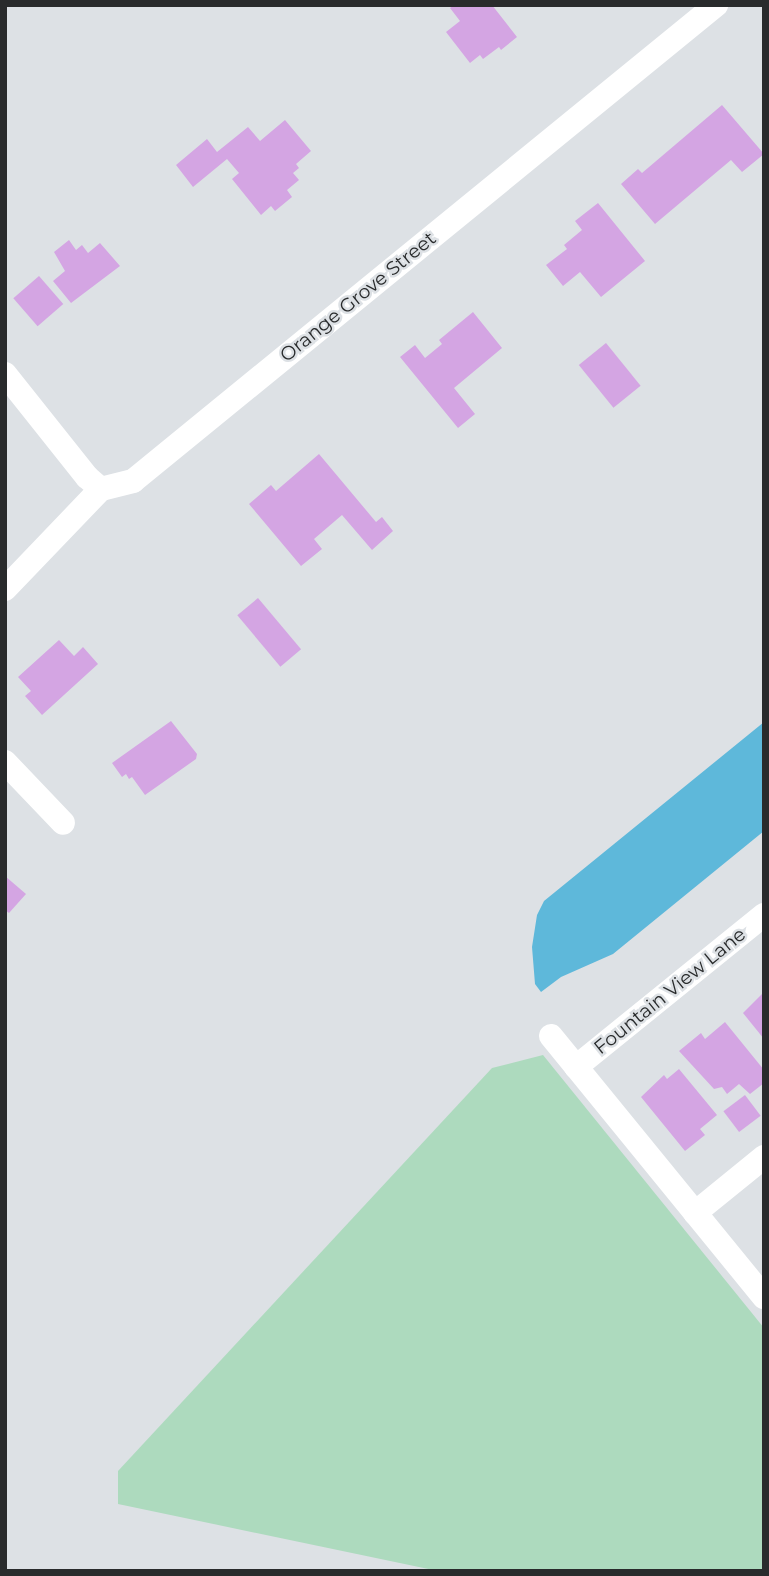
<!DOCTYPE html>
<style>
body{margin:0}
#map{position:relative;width:769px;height:1576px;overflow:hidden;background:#dde1e5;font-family:Montserrat,sans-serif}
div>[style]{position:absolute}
.green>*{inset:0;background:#addabe}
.water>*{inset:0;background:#5eb8da}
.building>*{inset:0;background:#d4a5e3;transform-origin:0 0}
.minor>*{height:24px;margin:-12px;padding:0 12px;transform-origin:12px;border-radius:12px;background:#fff}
span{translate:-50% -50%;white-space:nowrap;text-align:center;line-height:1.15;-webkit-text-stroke:5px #dde1e5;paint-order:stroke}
.street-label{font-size:19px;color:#292b2c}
.frame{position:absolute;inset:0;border:7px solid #292b2c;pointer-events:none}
</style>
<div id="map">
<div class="green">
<i style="clip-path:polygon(543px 1055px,764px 1328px,764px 1571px,438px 1571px,118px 1504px,118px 1471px,492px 1068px)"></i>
</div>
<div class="water">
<i style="clip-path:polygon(764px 722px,764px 831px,613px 954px,561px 977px,541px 992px,535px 984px,532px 947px,537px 915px,544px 901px)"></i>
</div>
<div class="building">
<i style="clip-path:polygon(454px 5px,492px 5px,517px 37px,501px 50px,499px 47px,483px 59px,480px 55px,470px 63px,446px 32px,460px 21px,450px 8px)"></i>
<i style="clip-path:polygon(722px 105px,764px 154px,742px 172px,731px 160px,655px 224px,621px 184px,638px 169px,642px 173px)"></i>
<i style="clip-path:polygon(285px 120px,311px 151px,296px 164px,299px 168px,293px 173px,299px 180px,287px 190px,292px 197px,275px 211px,271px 206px,261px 215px,232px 179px,239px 173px,227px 159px,193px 187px,176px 165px,207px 139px,217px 152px,248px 127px,260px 141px)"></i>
<i style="clip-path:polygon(598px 203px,645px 261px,601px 297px,580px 272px,563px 286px,546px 265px,567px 249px,564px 245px,582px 230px,575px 221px)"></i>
<i style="clip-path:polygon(69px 240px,76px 250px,82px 245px,88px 253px,100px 243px,120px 266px,71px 303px,53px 281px,65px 271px,54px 252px)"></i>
<i style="left:39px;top:276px;width:37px;height:34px;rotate:49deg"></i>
<i style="clip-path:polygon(473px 312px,502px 348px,454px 388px,475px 414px,458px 428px,400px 357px,415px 345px,425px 358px,442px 344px,439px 340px)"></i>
<i style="left:606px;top:343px;width:55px;height:35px;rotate:51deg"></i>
<i style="clip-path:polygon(319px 454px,376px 522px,382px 517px,393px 531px,372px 550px,342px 515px,314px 539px,322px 549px,301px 566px,249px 504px,271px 485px,276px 491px)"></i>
<i style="left:258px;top:598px;width:67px;height:27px;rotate:50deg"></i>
<i style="clip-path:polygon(59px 640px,74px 656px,83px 647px,98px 664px,42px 715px,25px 696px,31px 691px,18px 677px)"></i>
<i style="clip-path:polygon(171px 721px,197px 754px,196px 759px,145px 795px,132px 777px,129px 779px,126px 774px,122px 777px,112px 763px)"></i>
<i style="clip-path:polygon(5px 876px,26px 894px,9px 913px,5px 910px)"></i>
<i style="clip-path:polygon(764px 992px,764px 1039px,743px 1013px)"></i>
<i style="clip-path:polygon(725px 1022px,764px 1070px,764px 1083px,750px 1094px,739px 1084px,727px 1094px,722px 1087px,714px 1089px,679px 1051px,701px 1033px,705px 1039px)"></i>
<i style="clip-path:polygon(679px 1069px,717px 1115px,700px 1129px,705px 1135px,685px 1151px,641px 1097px,664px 1075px,667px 1079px)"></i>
<i style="left:745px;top:1095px;width:26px;height:27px;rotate:53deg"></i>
</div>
<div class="minor">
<i style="left:5px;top:374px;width:132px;rotate:51.5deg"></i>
<i style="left:87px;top:477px;width:18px;rotate:41deg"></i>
<i style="left:5px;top:589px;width:139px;rotate:-46.2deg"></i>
<i style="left:101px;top:489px;width:33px;rotate:-14deg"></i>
<i style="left:133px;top:481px;width:753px;rotate:-39.23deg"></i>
<i style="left:5px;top:762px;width:84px;rotate:46.4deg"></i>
<i style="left:551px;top:1036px;width:337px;rotate:50.8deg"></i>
<i style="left:576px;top:1067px;width:242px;rotate:-39deg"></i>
<i style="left:695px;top:1213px;width:89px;rotate:-39.1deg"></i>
</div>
<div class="street-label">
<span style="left:358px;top:297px;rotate:-39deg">Orange Grove Street</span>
<span style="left:670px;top:991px;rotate:-39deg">Fountain View Lane</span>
</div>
<div class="frame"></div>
</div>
